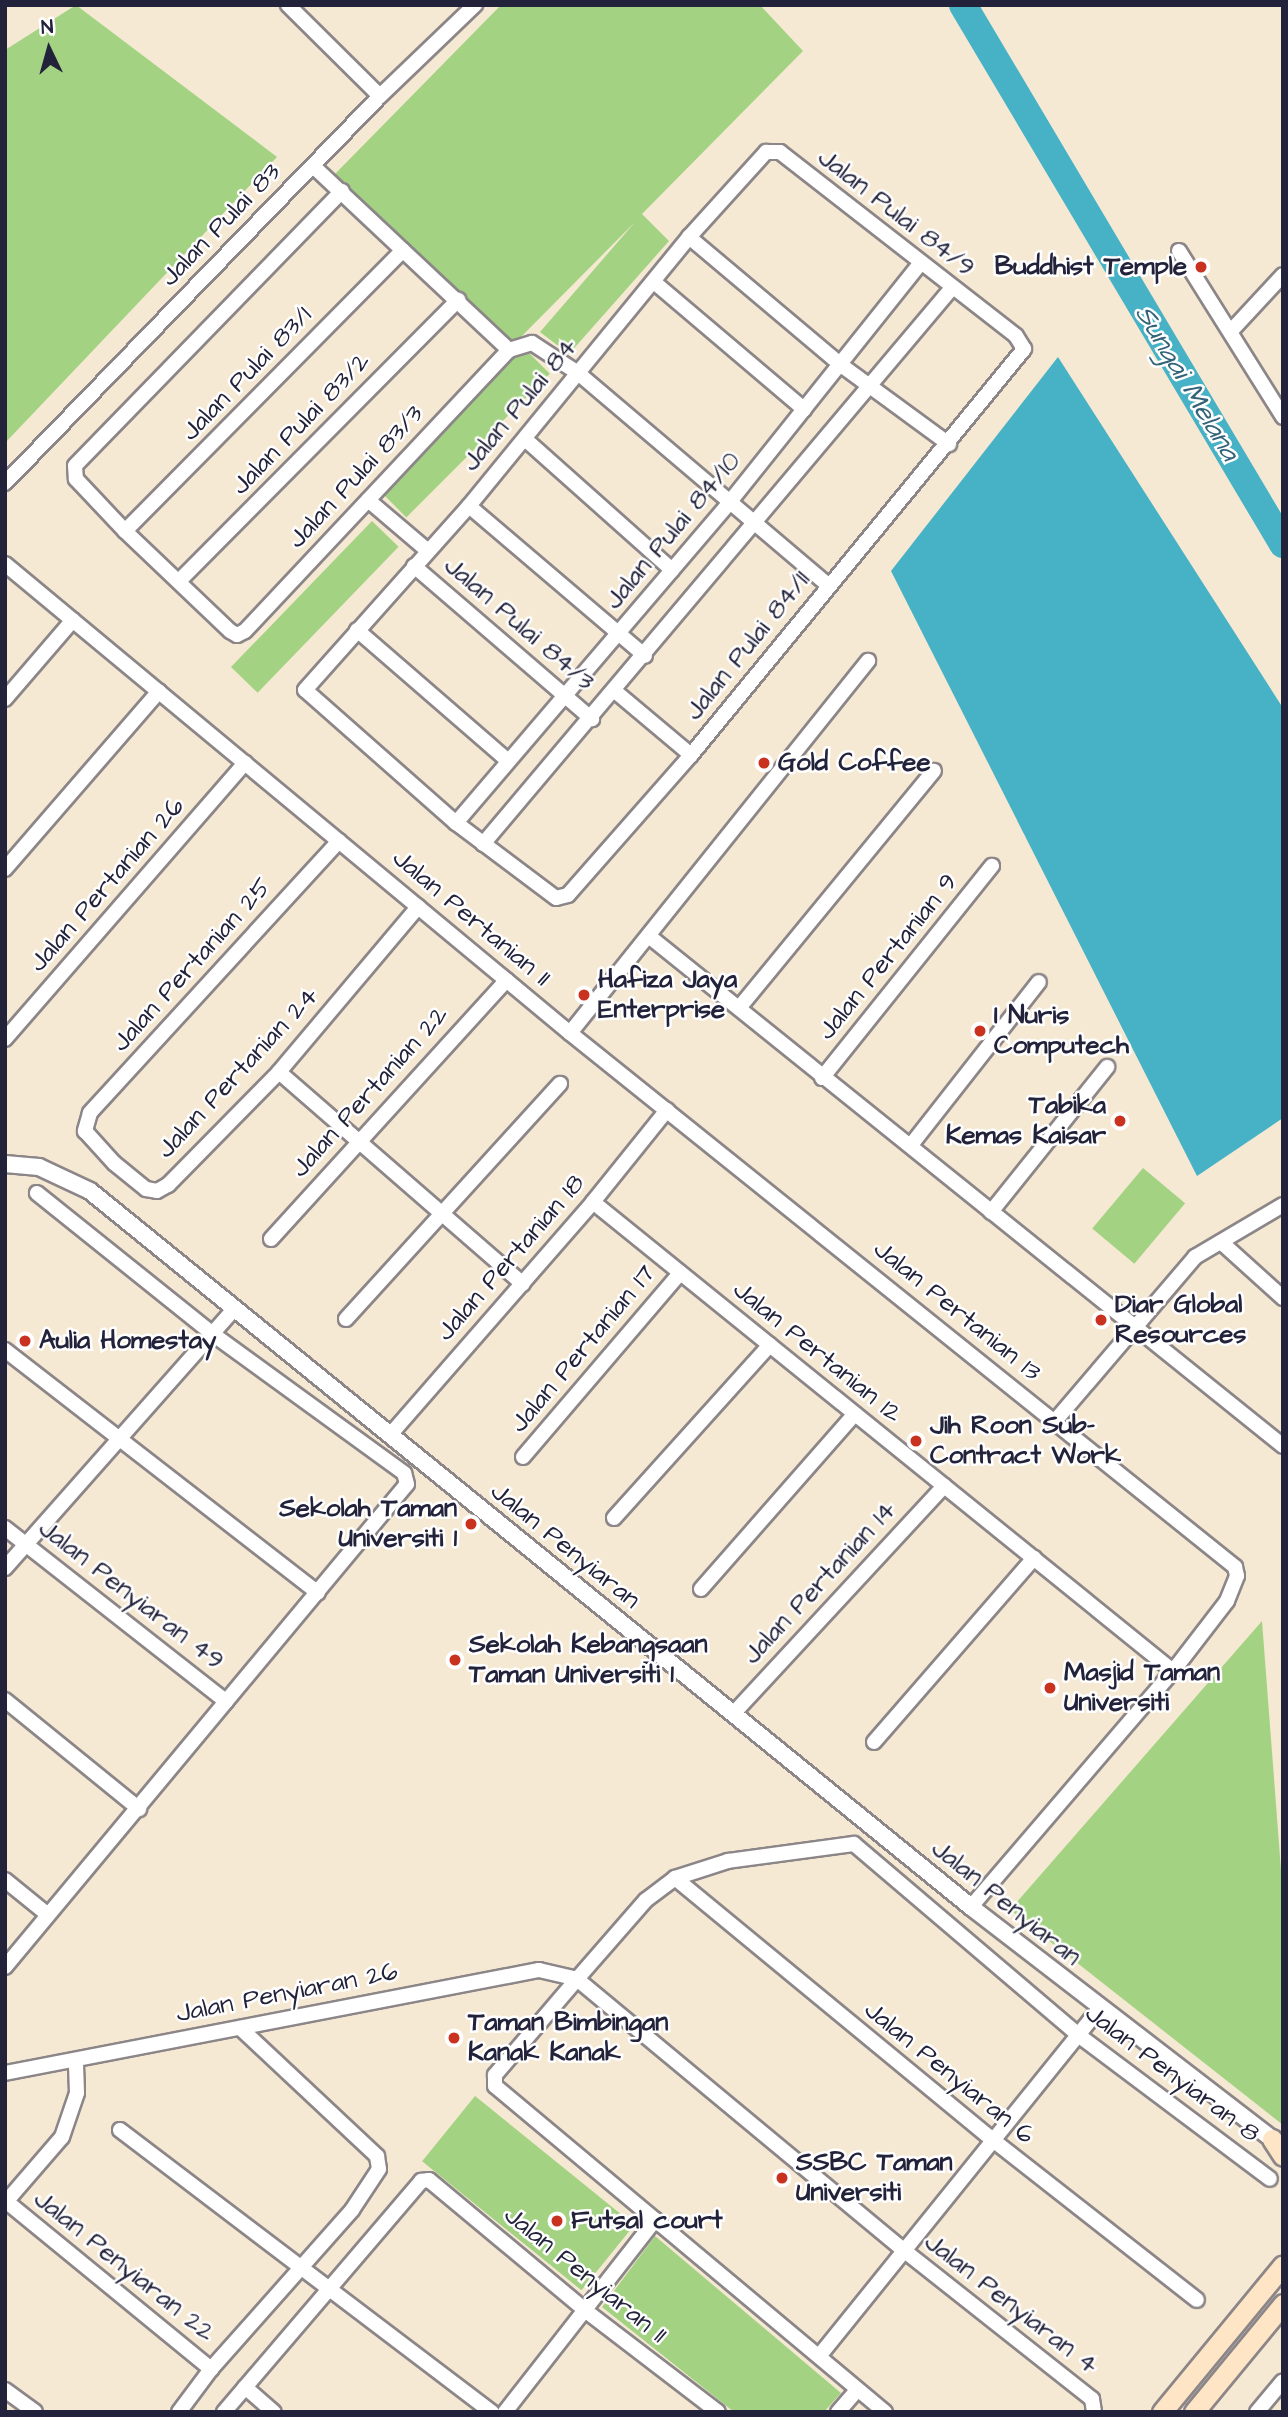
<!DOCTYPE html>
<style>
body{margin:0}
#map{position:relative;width:1288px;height:2417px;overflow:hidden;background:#f6e9d4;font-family:"Architects Daughter",sans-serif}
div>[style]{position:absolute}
.green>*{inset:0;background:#a3d382;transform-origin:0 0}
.water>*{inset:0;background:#47b2c5}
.river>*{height:28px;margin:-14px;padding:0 14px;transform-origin:14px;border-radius:14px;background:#47b2c5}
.roads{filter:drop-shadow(2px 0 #8c8688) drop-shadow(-2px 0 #8c8688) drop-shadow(0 2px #8c8688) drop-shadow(0 -2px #8c8688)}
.minor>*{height:14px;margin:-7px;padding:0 7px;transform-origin:7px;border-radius:7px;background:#fff}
.tertiary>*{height:16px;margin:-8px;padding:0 8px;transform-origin:8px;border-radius:8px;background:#fff}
.secondary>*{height:19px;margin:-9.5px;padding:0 9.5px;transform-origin:9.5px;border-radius:9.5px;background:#fde5c5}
.dots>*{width:19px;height:19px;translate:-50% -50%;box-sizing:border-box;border:4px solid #fff;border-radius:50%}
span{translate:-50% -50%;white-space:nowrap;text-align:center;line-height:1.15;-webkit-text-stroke:5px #fff;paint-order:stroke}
.street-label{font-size:26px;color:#22223b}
.poi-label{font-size:26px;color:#22223b;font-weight:700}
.right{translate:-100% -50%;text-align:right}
.left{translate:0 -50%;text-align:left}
.water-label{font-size:28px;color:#336379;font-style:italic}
.frame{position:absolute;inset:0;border:7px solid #22223b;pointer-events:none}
.north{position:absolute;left:14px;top:14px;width:70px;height:70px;-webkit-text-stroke:5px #fff;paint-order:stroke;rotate:355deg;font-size:19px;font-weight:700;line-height:28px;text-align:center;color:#22223b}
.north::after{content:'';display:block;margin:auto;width:24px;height:32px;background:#22223b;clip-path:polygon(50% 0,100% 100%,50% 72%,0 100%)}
</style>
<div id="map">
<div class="green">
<i style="clip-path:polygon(76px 5px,277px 157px,5px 443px,5px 50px)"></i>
<i style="clip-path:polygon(501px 5px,760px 5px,803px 51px,642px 214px,669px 241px,569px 354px,540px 332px,635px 222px,510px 348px,333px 176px)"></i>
<i style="left:523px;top:347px;width:38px;height:203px;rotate:45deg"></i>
<i style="left:372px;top:521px;width:37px;height:203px;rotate:44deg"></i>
<i style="left:1143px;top:1168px;width:55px;height:79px;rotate:40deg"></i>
<i style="clip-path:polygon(1262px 1621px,1283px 1896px,1283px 2125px,1010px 1910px)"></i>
<i style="left:475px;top:2096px;width:205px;height:84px;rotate:39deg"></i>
<i style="clip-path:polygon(655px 2236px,841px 2393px,824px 2412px,734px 2412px,602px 2307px)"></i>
</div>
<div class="water">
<i style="clip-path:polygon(1058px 357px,1283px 708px,1283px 1118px,1197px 1176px,891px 571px)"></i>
</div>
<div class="river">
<i style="left:963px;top:5px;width:627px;rotate:59.3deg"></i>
</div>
<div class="roads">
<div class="minor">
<i style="left:288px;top:5px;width:129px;rotate:44.7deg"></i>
<i style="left:766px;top:152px;width:14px"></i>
<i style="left:780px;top:152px;width:299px;rotate:37.9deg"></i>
<i style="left:1016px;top:336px;width:15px;rotate:58deg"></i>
<i style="left:1024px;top:349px;width:525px;rotate:129.36deg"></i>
<i style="left:691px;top:755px;width:186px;rotate:131.3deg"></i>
<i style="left:568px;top:895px;width:12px;rotate:166deg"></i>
<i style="left:556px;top:898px;width:125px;rotate:-143.1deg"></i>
<i style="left:456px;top:823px;width:201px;rotate:-138.6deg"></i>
<i style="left:305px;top:690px;width:246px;rotate:-48.3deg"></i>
<i style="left:469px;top:506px;width:348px;rotate:-50.7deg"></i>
<i style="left:689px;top:237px;width:115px;rotate:-47.8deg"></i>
<i style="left:313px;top:166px;width:269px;rotate:43.2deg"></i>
<i style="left:342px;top:191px;width:383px;rotate:134.2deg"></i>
<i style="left:75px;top:466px;width:13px;rotate:86deg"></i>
<i style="left:76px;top:479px;width:71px;rotate:46.7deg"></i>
<i style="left:125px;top:531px;width:145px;rotate:43.6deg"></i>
<i style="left:230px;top:631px;width:8px;rotate:30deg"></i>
<i style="left:237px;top:635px;width:9px;rotate:-27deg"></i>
<i style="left:245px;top:631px;width:386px;rotate:-46.8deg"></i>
<i style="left:509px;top:350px;width:24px;rotate:-17deg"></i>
<i style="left:532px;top:343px;width:55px;rotate:33.1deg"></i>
<i style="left:578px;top:373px;width:329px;rotate:40.3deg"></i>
<i style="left:689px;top:237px;width:199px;rotate:40.1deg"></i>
<i style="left:841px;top:365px;width:134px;rotate:36.2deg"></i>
<i style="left:1179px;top:251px;width:196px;rotate:57.9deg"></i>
<i style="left:654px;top:282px;width:197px;rotate:40.3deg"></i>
<i style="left:1231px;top:331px;width:76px;rotate:-47.1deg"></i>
<i style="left:525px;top:439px;width:197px;rotate:41.7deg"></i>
<i style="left:5px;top:483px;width:539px;rotate:-45.9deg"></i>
<i style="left:380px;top:96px;width:132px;rotate:-43.8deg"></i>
<i style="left:368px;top:500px;width:79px;rotate:40.4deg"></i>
<i style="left:469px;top:506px;width:231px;rotate:40.4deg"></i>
<i style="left:125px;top:531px;width:395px;rotate:-45.3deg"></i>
<i style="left:5px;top:564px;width:734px;rotate:39.7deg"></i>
<i style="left:570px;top:1033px;width:853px;rotate:38.76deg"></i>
<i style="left:1235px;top:1567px;width:9px;rotate:77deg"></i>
<i style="left:1237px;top:1576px;width:27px;rotate:112deg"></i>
<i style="left:1227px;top:1601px;width:88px;rotate:127.6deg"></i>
<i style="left:1173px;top:1671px;width:311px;rotate:130.6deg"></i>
<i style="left:414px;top:566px;width:235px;rotate:40.7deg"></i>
<i style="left:180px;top:580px;width:395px;rotate:-45.2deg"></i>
<i style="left:357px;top:630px;width:197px;rotate:40.9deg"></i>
<i style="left:616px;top:692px;width:98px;rotate:40deg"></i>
<i style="left:5px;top:699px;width:104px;rotate:-49.3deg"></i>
<i style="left:456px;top:823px;width:421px;rotate:-49.5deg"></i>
<i style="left:729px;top:503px;width:306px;rotate:-51.4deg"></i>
<i style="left:339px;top:841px;width:369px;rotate:132.5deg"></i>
<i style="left:90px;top:1113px;width:19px;rotate:106deg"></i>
<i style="left:85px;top:1131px;width:43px;rotate:47.8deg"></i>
<i style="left:114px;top:1163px;width:41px;rotate:39.1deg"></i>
<i style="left:146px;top:1189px;width:11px;rotate:10deg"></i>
<i style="left:157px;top:1191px;width:13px;rotate:-29deg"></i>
<i style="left:168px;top:1185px;width:158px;rotate:-45.5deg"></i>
<i style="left:279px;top:1072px;width:216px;rotate:-49.9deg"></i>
<i style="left:483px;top:844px;width:726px;rotate:-49.86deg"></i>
<i style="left:5px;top:869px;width:235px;rotate:-49.1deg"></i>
<i style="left:650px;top:937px;width:812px;rotate:38.8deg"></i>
<i style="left:739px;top:1008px;width:307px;rotate:-50.6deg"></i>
<i style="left:570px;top:1033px;width:477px;rotate:-51.3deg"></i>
<i style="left:5px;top:1039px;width:366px;rotate:-49deg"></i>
<i style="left:279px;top:1072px;width:323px;rotate:41deg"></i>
<i style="left:822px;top:1078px;width:272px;rotate:-51.3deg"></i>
<i style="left:911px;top:1145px;width:207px;rotate:-51.9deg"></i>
<i style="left:593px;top:1202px;width:746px;rotate:38.96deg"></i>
<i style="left:991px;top:1212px;width:186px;rotate:-51.3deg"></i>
<i style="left:271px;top:1239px;width:350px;rotate:-47.7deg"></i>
<i style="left:1221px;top:1242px;width:84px;rotate:42.1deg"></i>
<i style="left:346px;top:1319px;width:318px;rotate:-47.7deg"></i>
<i style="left:5px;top:1350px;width:396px;rotate:37.8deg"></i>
<i style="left:1055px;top:1421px;width:216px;rotate:-49.5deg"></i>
<i style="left:1195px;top:1257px;width:102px;rotate:-30.6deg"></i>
<i style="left:390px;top:1435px;width:309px;rotate:-48.9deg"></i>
<i style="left:593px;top:1202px;width:118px;rotate:-51.2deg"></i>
<i style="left:523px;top:1457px;width:242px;rotate:-49.5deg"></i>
<i style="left:614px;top:1518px;width:233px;rotate:-48deg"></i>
<i style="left:5px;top:1528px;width:281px;rotate:38.1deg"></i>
<i style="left:5px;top:1568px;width:343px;rotate:-48.5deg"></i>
<i style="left:701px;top:1589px;width:233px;rotate:-48.7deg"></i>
<i style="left:5px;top:1700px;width:173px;rotate:39.1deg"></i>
<i style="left:733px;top:1714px;width:311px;rotate:-47.2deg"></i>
<i style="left:874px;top:1742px;width:244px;rotate:-49deg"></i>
<i style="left:675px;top:1878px;width:412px;rotate:39.5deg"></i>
<i style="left:993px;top:2140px;width:259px;rotate:38.1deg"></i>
<i style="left:5px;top:1880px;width:55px;rotate:39.1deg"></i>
<i style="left:5px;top:1967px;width:628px;rotate:-50.23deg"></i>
<i style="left:407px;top:1484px;width:11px;rotate:-105deg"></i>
<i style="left:404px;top:1473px;width:235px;rotate:-144deg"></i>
<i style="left:214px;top:1335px;width:227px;rotate:-141.3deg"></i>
<i style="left:5px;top:2073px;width:544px;rotate:-10.92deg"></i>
<i style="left:539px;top:1970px;width:39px;rotate:13deg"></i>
<i style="left:577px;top:1979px;width:428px;rotate:39.7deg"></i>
<i style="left:906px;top:2252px;width:237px;rotate:38.3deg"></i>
<i style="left:1092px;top:2399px;width:13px;rotate:81deg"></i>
<i style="left:120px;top:2130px;width:467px;rotate:37.2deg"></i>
<i style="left:7px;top:2202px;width:264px;rotate:39.3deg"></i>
<i style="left:5px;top:2203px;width:87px;rotate:-49.2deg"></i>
<i style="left:62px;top:2137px;width:46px;rotate:-71.2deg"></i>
<i style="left:77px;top:2093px;width:33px;rotate:-92deg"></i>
<i style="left:820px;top:2355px;width:444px;rotate:-51.1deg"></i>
<i style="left:245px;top:2387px;width:38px;rotate:41deg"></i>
<i style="left:5px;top:2390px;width:37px;rotate:36deg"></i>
<i style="left:179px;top:2412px;width:54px;rotate:-53.3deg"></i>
<i style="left:211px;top:2369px;width:213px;rotate:-48.4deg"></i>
<i style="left:352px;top:2210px;width:49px;rotate:-56.6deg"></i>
<i style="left:379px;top:2169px;width:13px;rotate:-99deg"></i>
<i style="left:377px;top:2156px;width:187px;rotate:-136.9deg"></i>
<i style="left:224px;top:2412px;width:304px;rotate:-49.5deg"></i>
<i style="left:421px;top:2181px;width:8px;rotate:-7deg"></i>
<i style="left:429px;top:2180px;width:204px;rotate:39.8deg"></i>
<i style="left:586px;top:2311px;width:166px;rotate:37.4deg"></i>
<i style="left:505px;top:2412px;width:244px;rotate:-52deg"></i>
<i style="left:838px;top:2412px;width:29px;rotate:-49deg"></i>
<i style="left:885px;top:2412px;width:508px;rotate:-140.11deg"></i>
<i style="left:495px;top:2086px;width:11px;rotate:-90deg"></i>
<i style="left:495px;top:2075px;width:126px;rotate:-49.5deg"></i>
<i style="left:577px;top:1979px;width:105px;rotate:-48.9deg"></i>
<i style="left:646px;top:1900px;width:36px;rotate:-37deg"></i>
<i style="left:675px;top:1878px;width:56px;rotate:-17.8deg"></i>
<i style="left:728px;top:1861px;width:127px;rotate:-7.7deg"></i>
<i style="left:854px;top:1844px;width:293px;rotate:40.4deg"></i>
<i style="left:1077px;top:2034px;width:241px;rotate:36.9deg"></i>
<i style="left:1257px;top:2412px;width:40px;rotate:-50deg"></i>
</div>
<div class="tertiary">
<i style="left:5px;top:1164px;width:34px;rotate:5deg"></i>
<i style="left:39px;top:1167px;width:56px;rotate:25.2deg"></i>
<i style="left:90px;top:1191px;width:1135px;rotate:39.1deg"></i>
<i style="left:971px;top:1907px;width:391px;rotate:37.6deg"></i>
</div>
<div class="secondary">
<i style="left:1272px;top:2139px;width:20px;rotate:57deg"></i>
<i style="left:1162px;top:2412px;width:190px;rotate:-50.5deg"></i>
<i style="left:1194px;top:2412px;width:140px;rotate:-50.5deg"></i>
</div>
</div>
<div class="dots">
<i style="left:1201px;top:267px;background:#c8321e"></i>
<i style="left:764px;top:763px;background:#c8321e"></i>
<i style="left:584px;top:995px;background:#c8321e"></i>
<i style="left:980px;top:1031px;background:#c8321e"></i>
<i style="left:1120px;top:1121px;background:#c8321e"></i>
<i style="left:1101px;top:1320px;background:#c8321e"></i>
<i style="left:25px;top:1341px;background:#c8321e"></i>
<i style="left:916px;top:1441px;background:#c8321e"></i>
<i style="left:471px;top:1524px;background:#c8321e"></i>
<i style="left:455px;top:1660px;background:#c8321e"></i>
<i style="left:1050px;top:1688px;background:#c8321e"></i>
<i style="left:454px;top:2038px;background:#c8321e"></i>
<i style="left:782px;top:2178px;background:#c8321e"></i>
<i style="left:557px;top:2221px;background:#c8321e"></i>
</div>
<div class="street-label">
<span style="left:896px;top:213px;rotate:38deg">Jalan Pulai 84/9</span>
<span style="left:221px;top:225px;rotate:-46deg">Jalan Pulai 83</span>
<span style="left:247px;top:374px;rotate:-46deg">Jalan Pulai 83/1</span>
<span style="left:520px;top:405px;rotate:-50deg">Jalan Pulai 84</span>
<span style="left:301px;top:424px;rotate:-46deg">Jalan Pulai 83/2</span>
<span style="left:356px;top:477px;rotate:-47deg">Jalan Pulai 83/3</span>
<span style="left:673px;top:531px;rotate:-50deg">Jalan Pulai 84/10</span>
<span style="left:519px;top:624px;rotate:41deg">Jalan Pulai 84/3</span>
<span style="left:748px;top:646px;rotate:-51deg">Jalan Pulai 84/11</span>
<span style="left:107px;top:885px;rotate:-49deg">Jalan Pertanian 26</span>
<span style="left:471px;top:918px;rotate:40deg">Jalan Pertanian 11</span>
<span style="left:888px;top:957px;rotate:-51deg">Jalan Pertanian 9</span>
<span style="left:192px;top:965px;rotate:-48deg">Jalan Pertanian 25</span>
<span style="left:238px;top:1073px;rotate:-47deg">Jalan Pertanian 24</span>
<span style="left:370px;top:1092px;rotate:-48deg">Jalan Pertanian 22</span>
<span style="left:511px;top:1258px;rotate:-49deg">Jalan Pertanian 18</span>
<span style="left:957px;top:1311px;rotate:39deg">Jalan Pertanian 13</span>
<span style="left:583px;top:1349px;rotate:-50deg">Jalan Pertanian 17</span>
<span style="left:817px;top:1352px;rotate:39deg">Jalan Pertanian 12</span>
<span style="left:565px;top:1546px;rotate:39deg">Jalan Penyiaran</span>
<span style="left:820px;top:1583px;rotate:-47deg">Jalan Pertanian 14</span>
<span style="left:131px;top:1595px;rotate:38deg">Jalan Penyiaran 49</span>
<span style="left:1006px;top:1903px;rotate:39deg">Jalan Penyiaran</span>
<span style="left:287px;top:1993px;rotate:-11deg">Jalan Penyiaran 26</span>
<span style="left:949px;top:2073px;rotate:39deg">Jalan Penyiaran 6</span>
<span style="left:1172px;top:2074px;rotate:37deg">Jalan Penyiaran 8</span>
<span style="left:124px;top:2266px;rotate:39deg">Jalan Penyiaran 22</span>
<span style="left:585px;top:2275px;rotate:39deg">Jalan Penyiaran 11</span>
<span style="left:1011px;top:2304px;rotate:38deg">Jalan Penyiaran 4</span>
</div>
<div class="poi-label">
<span class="right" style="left:1187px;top:267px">Buddhist Temple</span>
<span class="left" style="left:778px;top:763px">Gold Coffee</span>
<span class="left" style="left:598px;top:995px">Hafiza Jaya<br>Enterprise</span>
<span class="left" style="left:994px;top:1031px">I Nuris<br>Computech</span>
<span class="right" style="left:1106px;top:1121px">Tabika<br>Kemas Kaisar</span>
<span class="left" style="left:1115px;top:1320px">Diar Global<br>Resources</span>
<span class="left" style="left:39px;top:1341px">Aulia Homestay</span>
<span class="left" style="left:930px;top:1441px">Jih Roon Sub-<br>Contract Work</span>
<span class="right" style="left:457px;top:1524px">Sekolah Taman<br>Universiti 1</span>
<span class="left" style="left:469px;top:1660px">Sekolah Kebangsaan<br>Taman Universiti 1</span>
<span class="left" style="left:1064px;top:1688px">Masjid Taman<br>Universiti</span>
<span class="left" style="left:468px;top:2038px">Taman Bimbingan<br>Kanak Kanak</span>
<span class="left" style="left:796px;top:2178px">SSBC Taman<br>Universiti</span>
<span class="left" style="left:571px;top:2221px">Futsal court</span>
</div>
<div class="water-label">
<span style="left:1187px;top:383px;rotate:59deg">Sungai Melana</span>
</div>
<div class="frame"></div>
<div class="north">N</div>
</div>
